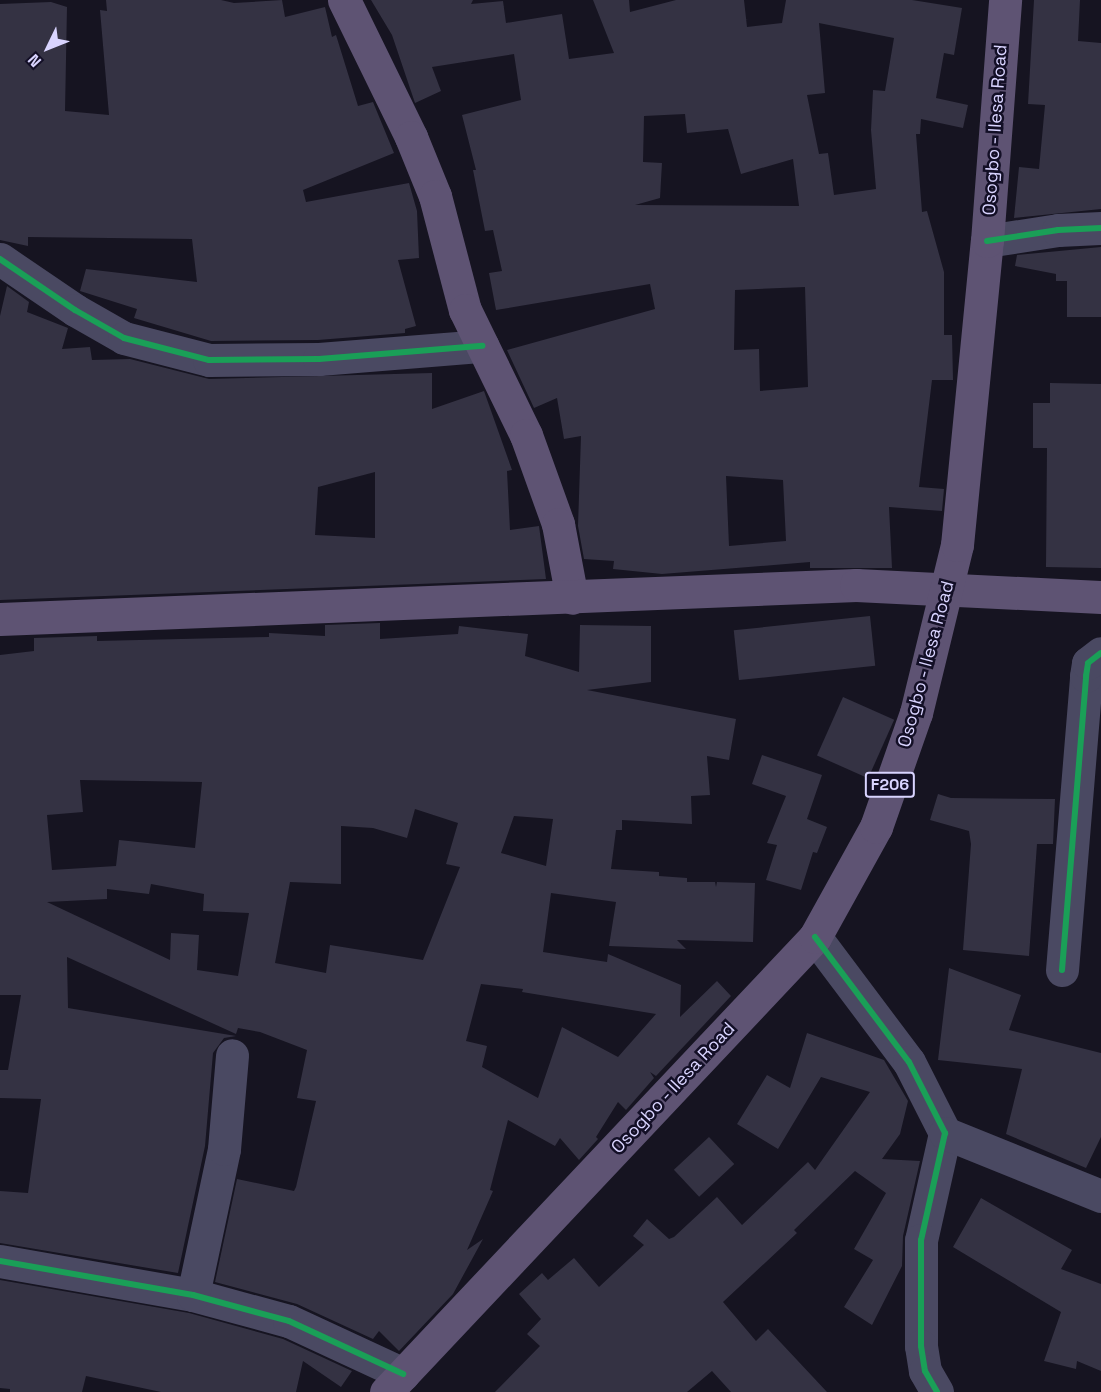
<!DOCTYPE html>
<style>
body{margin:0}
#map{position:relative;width:1101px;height:1392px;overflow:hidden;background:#161421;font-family:"Space Grotesk",sans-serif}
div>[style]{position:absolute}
.building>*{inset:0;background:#343243;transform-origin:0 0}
.minor>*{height:33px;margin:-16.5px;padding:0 16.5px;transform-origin:16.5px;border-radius:16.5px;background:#4a4962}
.major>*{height:33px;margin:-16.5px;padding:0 16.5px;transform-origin:16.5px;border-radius:16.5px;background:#5e5373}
.cycleway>*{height:6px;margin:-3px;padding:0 3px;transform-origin:3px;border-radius:3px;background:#1a9f57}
span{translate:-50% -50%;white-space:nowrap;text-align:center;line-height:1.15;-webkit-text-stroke:5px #130f26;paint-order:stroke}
.shield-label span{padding:2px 4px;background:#130f26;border:2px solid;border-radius:4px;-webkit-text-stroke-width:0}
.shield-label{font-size:16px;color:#d9d4ff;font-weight:700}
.street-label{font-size:18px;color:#d9d4ff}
.north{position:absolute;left:18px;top:18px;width:60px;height:60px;-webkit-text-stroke:4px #130f26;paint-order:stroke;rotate:227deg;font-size:16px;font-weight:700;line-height:24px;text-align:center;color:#d9d4ff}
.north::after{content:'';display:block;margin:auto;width:21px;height:27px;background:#d9d4ff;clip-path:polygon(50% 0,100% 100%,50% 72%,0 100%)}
</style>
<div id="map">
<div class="building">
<i style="clip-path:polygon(106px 0,221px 0,234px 3px,282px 0,285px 17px,325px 7px,332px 37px,336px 35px,358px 106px,373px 102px,394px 153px,303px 190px,306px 202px,409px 183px,417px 211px,419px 258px,398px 260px,416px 326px,405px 329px,405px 333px,318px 340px,211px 341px,134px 318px,137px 309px,80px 291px,86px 269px,197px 282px,192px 239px,28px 237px,28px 246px,0 240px,0 4px,51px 2px,67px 7px,65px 111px,109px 115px,100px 10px,107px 11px)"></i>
<i style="clip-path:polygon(evenodd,371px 0,473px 0,471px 4px,503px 1px,506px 23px,562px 14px,569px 59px,614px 53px,593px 0,629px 0,630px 12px,676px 0,744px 0,747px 27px,782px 23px,786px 0,912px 0,962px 8px,954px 55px,944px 53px,936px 98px,968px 105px,963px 128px,921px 119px,920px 134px,916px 134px,922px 212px,927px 211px,944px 272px,944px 335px,952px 335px,953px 380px,932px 380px,919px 487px,944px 489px,942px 511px,889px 507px,892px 568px,810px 568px,810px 562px,662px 574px,613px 569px,614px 561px,584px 559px,578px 526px,581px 436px,564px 439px,557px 398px,534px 408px,507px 350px,655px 309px,650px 284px,496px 310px,489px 273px,502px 271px,493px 230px,485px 231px,473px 170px,476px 170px,462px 115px,521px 100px,514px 54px,432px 67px,441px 91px,415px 103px,392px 35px,371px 0,819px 23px,894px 38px,885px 91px,873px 90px,871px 130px,876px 189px,834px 195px,828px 153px,819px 154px,807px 95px,825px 93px,819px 23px,371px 0,685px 114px,687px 133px,728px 129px,741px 174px,793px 159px,799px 206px,635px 205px,660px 198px,662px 163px,643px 162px,644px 116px,685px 114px,371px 0,805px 287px,808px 387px,760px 391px,759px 349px,734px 350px,735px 290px,805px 287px,371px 0,726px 476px,783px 480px,786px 541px,729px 546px,726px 476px)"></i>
<i style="clip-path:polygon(1034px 0,1080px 0,1078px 41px,1101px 43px,1101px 209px,1014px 218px,1019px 167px,1039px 169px,1045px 105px,1028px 104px)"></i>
<i style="clip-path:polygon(1101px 247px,1101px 317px,1067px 317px,1067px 281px,1056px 281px,1056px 274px,1015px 266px,1017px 255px)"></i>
<i style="clip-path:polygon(evenodd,7px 286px,29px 302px,27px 312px,68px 328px,62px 349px,90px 347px,92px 360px,130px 359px,209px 379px,432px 373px,432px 409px,484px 391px,512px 470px,507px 471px,510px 530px,539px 526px,546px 579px,0 600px,0 316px,7px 286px,375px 472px,375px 538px,315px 535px,318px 487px,375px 472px)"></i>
<i style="clip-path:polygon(1050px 383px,1101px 384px,1101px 568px,1046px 567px,1047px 448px,1033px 448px,1033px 403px,1050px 403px)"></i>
<i style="left:870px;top:616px;width:50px;height:137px;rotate:84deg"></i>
<i style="clip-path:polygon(evenodd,380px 623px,380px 639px,458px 634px,459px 626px,528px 634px,525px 656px,579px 672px,580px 625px,651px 626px,651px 682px,587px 690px,736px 719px,729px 760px,707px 756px,710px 795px,691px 796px,692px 824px,622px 820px,622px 830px,616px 830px,611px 869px,659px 872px,659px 876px,687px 878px,687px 882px,715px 882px,716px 887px,717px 882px,755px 883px,753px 942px,677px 940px,686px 949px,609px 946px,616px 902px,551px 893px,543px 952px,607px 962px,608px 954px,681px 985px,680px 1017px,717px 981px,731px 996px,656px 1076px,650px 1072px,654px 1078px,626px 1110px,618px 1102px,596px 1137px,598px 1139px,579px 1160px,560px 1138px,555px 1146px,508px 1120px,490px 1190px,493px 1191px,467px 1250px,483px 1239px,453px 1294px,399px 1351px,379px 1331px,373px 1339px,297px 1304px,215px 1282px,237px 1179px,294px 1191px,296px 1187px,316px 1101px,297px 1098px,307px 1050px,260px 1032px,238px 1028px,236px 1034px,67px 957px,68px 1008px,236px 1036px,224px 1038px,213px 1053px,205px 1146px,178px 1273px,0 1243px,0 1191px,28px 1193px,41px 1099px,0 1098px,0 1070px,8px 1070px,21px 995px,0 995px,0 655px,34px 651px,34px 638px,97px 636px,97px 641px,269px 637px,269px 633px,325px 636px,325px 625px,380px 623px,80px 780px,202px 782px,195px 848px,119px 840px,116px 866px,52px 870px,47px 815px,83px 812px,80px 780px,380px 623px,415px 809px,458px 823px,446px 864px,460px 867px,423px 960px,330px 945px,326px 973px,275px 963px,290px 882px,341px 884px,341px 826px,373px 828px,407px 838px,415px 809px,380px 623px,514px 816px,553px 819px,546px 866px,501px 853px,514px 816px,380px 623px,151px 884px,204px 894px,203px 911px,249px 913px,238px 976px,197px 970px,199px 935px,171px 933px,170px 960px,47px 902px,107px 899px,107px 889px,149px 894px,151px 884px,380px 623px,481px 984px,523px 989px,522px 992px,656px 1014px,618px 1057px,562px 1027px,538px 1098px,482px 1067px,487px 1046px,466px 1041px,481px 984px)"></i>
<i style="left:843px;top:697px;width:56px;height:64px;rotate:24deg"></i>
<i style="clip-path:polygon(762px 755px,822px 775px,807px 819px,827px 827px,817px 853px,813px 852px,801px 890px,766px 880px,777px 845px,767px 843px,786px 796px,752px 784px)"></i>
<i style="clip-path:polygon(938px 794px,951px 798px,1055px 799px,1053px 844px,1037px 844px,1029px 956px,963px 950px,971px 844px,969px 831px,930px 820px)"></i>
<i style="clip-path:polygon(949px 968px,1021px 995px,1009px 1030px,1101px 1053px,1101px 1137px,1086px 1168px,1006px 1134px,1022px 1069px,938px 1060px)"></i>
<i style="clip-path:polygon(807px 1033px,884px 1060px,908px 1101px,900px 1134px,882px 1159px,920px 1161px,903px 1236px,902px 1266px,872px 1325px,844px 1307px,873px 1260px,854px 1249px,886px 1193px,855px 1171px,794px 1230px,797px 1233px,723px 1302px,756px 1341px,768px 1329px,827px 1392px,731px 1392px,712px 1371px,687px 1392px,495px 1392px,540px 1346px,527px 1334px,541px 1319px,519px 1294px,542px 1273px,548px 1280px,574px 1258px,599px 1287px,644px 1245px,633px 1236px,647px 1219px,669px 1239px,674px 1237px,717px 1197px,742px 1225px,808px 1162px,815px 1170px,870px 1092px,821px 1077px,778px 1149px,737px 1124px,767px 1075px,790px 1088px)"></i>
<i style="left:709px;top:1137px;width:37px;height:48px;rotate:47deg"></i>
<i style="clip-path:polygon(981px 1198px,1072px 1250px,1061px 1269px,1101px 1284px,1101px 1371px,1077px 1361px,1076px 1369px,1044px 1361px,1061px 1312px,953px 1247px)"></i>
<i style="clip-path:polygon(0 1280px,189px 1313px,283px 1339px,352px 1371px,341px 1387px,303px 1361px,296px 1392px,161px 1392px,86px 1376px,82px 1392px,10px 1392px,10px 1389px,0 1388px)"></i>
</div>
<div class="minor">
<i style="left:987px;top:241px;width:72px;rotate:-8.8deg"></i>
<i style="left:1058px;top:230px;width:43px;rotate:-2.7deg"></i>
<i style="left:0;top:259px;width:91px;rotate:34.2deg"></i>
<i style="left:75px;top:310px;width:56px;rotate:29.7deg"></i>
<i style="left:124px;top:338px;width:88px;rotate:14.5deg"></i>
<i style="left:209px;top:360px;width:110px;rotate:-0.5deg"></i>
<i style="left:319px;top:359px;width:164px;rotate:-4.6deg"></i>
<i style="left:815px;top:937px;width:156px;rotate:53.1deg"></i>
<i style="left:909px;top:1062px;width:80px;rotate:63.1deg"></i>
<i style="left:945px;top:1133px;width:110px;rotate:102.6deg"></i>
<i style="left:921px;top:1240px;width:106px;rotate:90deg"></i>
<i style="left:921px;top:1346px;width:25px;rotate:81deg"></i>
<i style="left:925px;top:1371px;width:24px;rotate:60deg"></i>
<i style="left:1062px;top:970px;width:295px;rotate:-85.3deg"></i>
<i style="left:1086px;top:676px;width:13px;rotate:-81deg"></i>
<i style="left:1088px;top:663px;width:16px;rotate:-38deg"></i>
<i style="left:945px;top:1133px;width:168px;rotate:22deg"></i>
<i style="left:0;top:1261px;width:196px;rotate:10deg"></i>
<i style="left:193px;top:1295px;width:99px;rotate:15.2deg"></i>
<i style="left:289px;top:1321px;width:126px;rotate:24.9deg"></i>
<i style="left:193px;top:1295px;width:149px;rotate:-78deg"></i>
<i style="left:224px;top:1149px;width:94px;rotate:-85.1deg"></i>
</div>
<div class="major">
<i style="left:344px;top:0;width:153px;rotate:63.9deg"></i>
<i style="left:411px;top:137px;width:64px;rotate:67.9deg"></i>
<i style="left:435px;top:196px;width:118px;rotate:75.3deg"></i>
<i style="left:465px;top:310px;width:139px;rotate:64deg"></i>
<i style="left:526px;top:435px;width:95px;rotate:70.2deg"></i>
<i style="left:558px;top:524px;width:75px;rotate:79.3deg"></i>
<i style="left:0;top:619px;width:857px;rotate:-2.27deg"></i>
<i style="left:856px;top:585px;width:245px;rotate:2.8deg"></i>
<i style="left:386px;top:1392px;width:625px;rotate:-46.68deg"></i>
<i style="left:815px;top:937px;width:126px;rotate:-61deg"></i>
<i style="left:876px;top:827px;width:121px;rotate:-70.7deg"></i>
<i style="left:916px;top:713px;width:173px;rotate:-76.3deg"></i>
<i style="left:957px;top:545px;width:305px;rotate:-84.4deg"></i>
<i style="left:987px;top:241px;width:242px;rotate:-85.7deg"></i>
</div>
<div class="cycleway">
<i style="left:987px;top:241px;width:72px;rotate:-8.8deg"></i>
<i style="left:1058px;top:230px;width:43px;rotate:-2.7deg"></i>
<i style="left:0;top:259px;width:91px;rotate:34.2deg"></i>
<i style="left:75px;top:310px;width:56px;rotate:29.7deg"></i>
<i style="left:124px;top:338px;width:88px;rotate:14.5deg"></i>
<i style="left:209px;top:360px;width:110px;rotate:-0.5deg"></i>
<i style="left:319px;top:359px;width:164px;rotate:-4.6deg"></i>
<i style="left:815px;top:937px;width:156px;rotate:53.1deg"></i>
<i style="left:909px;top:1062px;width:80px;rotate:63.1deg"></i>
<i style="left:945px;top:1133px;width:110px;rotate:102.6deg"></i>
<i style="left:921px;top:1240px;width:106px;rotate:90deg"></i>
<i style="left:921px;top:1346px;width:25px;rotate:81deg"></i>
<i style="left:925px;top:1371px;width:24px;rotate:60deg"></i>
<i style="left:1062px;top:970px;width:295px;rotate:-85.3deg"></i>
<i style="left:1086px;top:676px;width:13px;rotate:-81deg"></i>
<i style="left:1088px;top:663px;width:16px;rotate:-38deg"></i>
<i style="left:0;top:1261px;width:196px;rotate:10deg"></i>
<i style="left:193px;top:1295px;width:99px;rotate:15.2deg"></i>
<i style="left:289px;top:1321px;width:126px;rotate:24.9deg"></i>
</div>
<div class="shield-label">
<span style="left:890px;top:785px">F206</span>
</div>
<div class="street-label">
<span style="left:995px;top:130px;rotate:-86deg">Osogbo - Ilesa Road</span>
<span style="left:926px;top:664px;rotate:-75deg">Osogbo - Ilesa Road</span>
<span style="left:673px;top:1088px;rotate:-47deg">Osogbo - Ilesa Road</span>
</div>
<div class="north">N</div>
</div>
